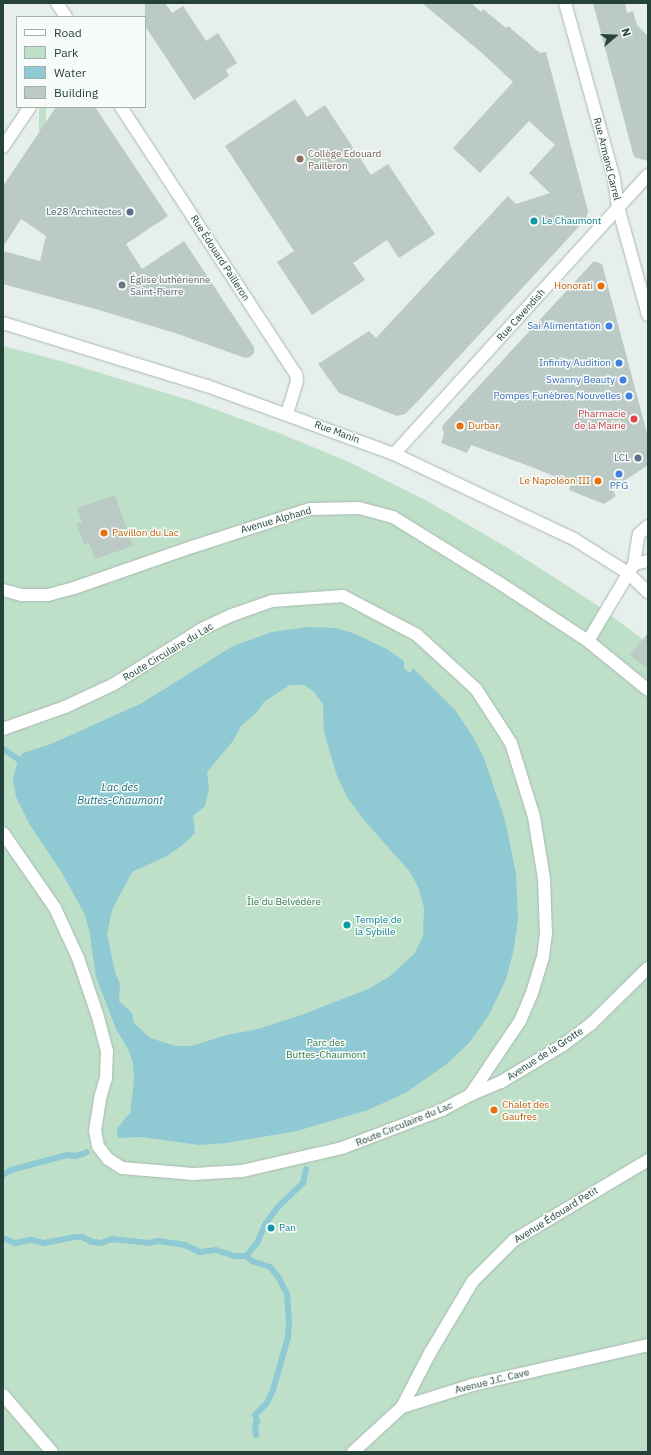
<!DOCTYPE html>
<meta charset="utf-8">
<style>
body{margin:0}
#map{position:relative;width:651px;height:1455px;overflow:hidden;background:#e6efeb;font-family:"IBM Plex Sans",sans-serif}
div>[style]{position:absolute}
.green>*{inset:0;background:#bfe0c8;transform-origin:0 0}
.water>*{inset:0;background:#8ec9d4}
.stream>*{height:6px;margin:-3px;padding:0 3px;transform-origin:3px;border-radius:3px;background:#8ec9d4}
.building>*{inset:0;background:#bbcac4}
.roads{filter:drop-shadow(0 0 1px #a8b8b2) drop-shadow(0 0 1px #a8b8b2)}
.minor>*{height:12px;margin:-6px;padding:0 6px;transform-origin:6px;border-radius:6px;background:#fff}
.dots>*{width:11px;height:11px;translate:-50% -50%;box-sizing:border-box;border:2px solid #f7fbf9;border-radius:50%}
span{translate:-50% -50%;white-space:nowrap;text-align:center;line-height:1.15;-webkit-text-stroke:3px #f7fbf9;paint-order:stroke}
.education-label{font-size:10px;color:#785e54}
.left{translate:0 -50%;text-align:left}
.street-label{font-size:10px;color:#24423a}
.service-label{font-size:10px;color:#4e5e75}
.right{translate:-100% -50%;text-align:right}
.culture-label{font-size:10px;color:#0d838f}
.worship-label{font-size:10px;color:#5b616d}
.food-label{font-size:10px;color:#c56008}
.shop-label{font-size:10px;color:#366cbe}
.health-label{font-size:10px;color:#be3a42}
.park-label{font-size:10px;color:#2d7a4b}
.water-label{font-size:11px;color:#1c6f80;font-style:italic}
.frame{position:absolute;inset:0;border:4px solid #24423a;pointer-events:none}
.legend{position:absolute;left:16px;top:16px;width:130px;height:92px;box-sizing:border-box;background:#f7fbf9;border:1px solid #a3b1ad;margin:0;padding:5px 7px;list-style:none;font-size:12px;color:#24423a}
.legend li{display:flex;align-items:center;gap:8px;height:20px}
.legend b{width:20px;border:1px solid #a3b1ad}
.north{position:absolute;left:595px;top:16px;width:40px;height:40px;-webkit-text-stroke:3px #f7fbf9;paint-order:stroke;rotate:71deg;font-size:11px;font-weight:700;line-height:16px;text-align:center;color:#24423a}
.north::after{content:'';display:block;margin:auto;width:14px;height:18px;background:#24423a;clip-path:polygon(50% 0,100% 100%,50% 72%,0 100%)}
</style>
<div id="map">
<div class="green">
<i style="left:39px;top:107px;width:7px;height:40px"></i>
<i style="clip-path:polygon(3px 346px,61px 361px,192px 401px,279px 433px,349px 462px,429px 502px,508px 548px,591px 601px,648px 643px,648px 1452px,3px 1452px)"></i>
</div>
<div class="water">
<i style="clip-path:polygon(evenodd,308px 627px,336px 628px,353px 633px,387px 649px,404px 661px,404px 668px,410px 673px,413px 668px,456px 711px,473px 737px,484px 758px,505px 820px,516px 874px,518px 920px,513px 953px,506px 979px,489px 1015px,469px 1043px,448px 1063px,407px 1092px,368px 1110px,297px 1131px,226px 1143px,199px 1145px,142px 1137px,118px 1138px,117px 1129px,126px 1117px,130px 1114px,134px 1080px,133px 1063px,128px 1049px,116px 1029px,96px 977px,89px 929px,84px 913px,62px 873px,30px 825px,16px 797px,13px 780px,18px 759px,23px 753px,51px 744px,142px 703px,233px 646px,272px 632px,308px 627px,290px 685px,304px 685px,313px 691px,323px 704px,324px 732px,337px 776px,347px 797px,364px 820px,410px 872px,419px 889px,424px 908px,423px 936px,415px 953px,389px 977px,368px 989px,304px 1014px,258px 1029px,226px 1035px,192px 1046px,176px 1046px,150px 1038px,134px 1023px,132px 1013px,119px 1001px,120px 984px,115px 972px,107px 934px,112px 910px,132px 872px,167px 856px,184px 844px,195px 833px,193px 816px,205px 806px,209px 788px,207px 772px,233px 741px,241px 726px,256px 713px,264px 702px,290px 685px)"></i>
</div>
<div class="stream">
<i style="left:3px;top:749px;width:18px;rotate:34deg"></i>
<i style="left:3px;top:1175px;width:9px;rotate:-32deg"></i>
<i style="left:11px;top:1170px;width:58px;rotate:-15deg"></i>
<i style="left:67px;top:1155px;width:8px;rotate:7deg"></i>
<i style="left:75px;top:1156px;width:8px;rotate:-14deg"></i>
<i style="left:83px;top:1154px;width:4px;rotate:-27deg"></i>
<i style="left:3px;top:1238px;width:13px;rotate:23deg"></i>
<i style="left:15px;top:1243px;width:16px;rotate:-11deg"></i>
<i style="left:31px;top:1240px;width:13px;rotate:13deg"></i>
<i style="left:44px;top:1243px;width:31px;rotate:-11deg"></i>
<i style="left:74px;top:1237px;width:8px"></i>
<i style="left:82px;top:1237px;width:11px;rotate:27deg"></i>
<i style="left:92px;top:1242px;width:9px;rotate:6deg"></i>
<i style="left:101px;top:1243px;width:12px;rotate:-20deg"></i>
<i style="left:112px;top:1239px;width:37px;rotate:6deg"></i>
<i style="left:149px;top:1243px;width:9px;rotate:-13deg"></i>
<i style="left:158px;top:1241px;width:27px;rotate:8deg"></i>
<i style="left:185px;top:1245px;width:17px;rotate:25deg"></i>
<i style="left:200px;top:1252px;width:16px;rotate:-7deg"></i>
<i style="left:216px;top:1250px;width:19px;rotate:18deg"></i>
<i style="left:234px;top:1256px;width:12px"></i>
<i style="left:256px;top:1435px;width:8px;rotate:-97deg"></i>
<i style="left:255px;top:1427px;width:6px;rotate:-72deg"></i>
<i style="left:257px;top:1421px;width:6px;rotate:-108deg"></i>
<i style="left:255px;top:1415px;width:17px;rotate:-45deg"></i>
<i style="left:267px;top:1403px;width:14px;rotate:-65deg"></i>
<i style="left:273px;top:1390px;width:55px;rotate:-74.2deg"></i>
<i style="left:288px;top:1337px;width:15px;rotate:-86deg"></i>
<i style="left:289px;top:1322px;width:28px;rotate:-94deg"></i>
<i style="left:287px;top:1294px;width:18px;rotate:-117deg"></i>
<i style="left:279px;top:1278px;width:14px;rotate:-129deg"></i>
<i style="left:270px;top:1267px;width:19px;rotate:-162deg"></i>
<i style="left:252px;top:1261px;width:8px;rotate:-140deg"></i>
<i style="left:246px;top:1256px;width:17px;rotate:-50deg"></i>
<i style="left:257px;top:1243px;width:22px;rotate:-66deg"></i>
<i style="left:266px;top:1223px;width:20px;rotate:-53deg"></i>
<i style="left:278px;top:1207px;width:35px;rotate:-44deg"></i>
<i style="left:303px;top:1183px;width:14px;rotate:-78deg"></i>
</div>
<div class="building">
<i style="clip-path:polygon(145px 3px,165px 3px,172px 13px,183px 6px,206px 41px,218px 33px,237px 63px,226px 70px,229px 76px,194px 100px,145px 26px)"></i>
<i style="clip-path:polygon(422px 3px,471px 3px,481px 12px,483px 9px,506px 28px,508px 26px,540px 53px,546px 52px,588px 211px,586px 219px,418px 401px,405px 414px,397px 416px,339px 393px,318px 364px,369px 331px,376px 338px,508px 196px,516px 204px,550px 193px,529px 173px,555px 145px,529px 121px,480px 173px,453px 148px,513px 82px,482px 53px)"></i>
<i style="clip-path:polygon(593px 3px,625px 3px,627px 13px,633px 11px,637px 25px,648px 36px,648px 161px,634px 157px)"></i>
<i style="clip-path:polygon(295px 99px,307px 117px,325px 105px,371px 175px,388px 164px,435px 234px,399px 258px,387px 240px,353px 263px,365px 280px,312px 315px,277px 262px,294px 251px,225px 146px)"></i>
<i style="clip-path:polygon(56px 107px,95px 107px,168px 216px,126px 244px,142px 269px,184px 241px,254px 347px,254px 353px,250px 357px,245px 358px,178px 334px,99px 310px,3px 284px,3px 251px,40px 261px,46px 236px,21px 219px,3px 247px,3px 186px)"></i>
<i style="clip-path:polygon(594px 261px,602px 264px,648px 437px,648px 465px,612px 489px,616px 496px,604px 504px,569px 490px,571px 483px,529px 466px,471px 445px,467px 453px,441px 443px,444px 434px,442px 426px)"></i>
<i style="clip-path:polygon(115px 495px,133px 546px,95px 559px,89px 543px,84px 544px,76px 524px,82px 522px,77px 508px)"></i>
<i style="clip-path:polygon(648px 633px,648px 669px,630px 655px)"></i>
</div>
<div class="roads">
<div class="minor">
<i style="left:57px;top:3px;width:17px;rotate:57deg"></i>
<i style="left:565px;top:3px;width:183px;rotate:74.4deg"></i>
<i style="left:614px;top:179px;width:28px;rotate:82deg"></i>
<i style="left:618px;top:207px;width:112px;rotate:74.5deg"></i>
<i style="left:121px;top:107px;width:319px;rotate:56.8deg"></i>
<i style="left:296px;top:374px;width:7px;rotate:82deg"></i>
<i style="left:297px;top:381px;width:34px;rotate:107deg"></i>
<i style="left:3px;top:147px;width:48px;rotate:-56deg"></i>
<i style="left:3px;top:323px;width:214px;rotate:17.2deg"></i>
<i style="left:207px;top:386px;width:199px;rotate:20deg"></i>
<i style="left:394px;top:454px;width:199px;rotate:25.3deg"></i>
<i style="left:574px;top:539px;width:64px;rotate:32.2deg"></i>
<i style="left:628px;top:573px;width:28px;rotate:44deg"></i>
<i style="left:394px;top:454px;width:377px;rotate:-47.7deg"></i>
<i style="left:634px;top:564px;width:14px;rotate:-12deg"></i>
<i style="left:3px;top:590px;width:20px;rotate:15deg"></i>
<i style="left:22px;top:595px;width:26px"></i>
<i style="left:48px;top:595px;width:27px;rotate:-15deg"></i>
<i style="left:74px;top:588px;width:125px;rotate:-19.2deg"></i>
<i style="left:192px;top:547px;width:124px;rotate:-17.9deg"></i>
<i style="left:310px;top:509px;width:49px;rotate:-1.2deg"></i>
<i style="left:359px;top:508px;width:35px;rotate:15deg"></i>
<i style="left:393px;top:517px;width:127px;rotate:31.8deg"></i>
<i style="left:501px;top:584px;width:104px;rotate:33.2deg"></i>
<i style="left:588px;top:641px;width:77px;rotate:39.2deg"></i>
<i style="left:588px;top:641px;width:90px;rotate:-59.1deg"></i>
<i style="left:634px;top:564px;width:30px;rotate:-81deg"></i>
<i style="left:639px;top:534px;width:12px;rotate:-42deg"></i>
<i style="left:3px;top:729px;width:66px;rotate:-19.5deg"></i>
<i style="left:65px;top:707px;width:54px;rotate:-25.1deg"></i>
<i style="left:114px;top:684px;width:104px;rotate:-32deg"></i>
<i style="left:202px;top:629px;width:33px;rotate:-25deg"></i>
<i style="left:232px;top:615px;width:42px;rotate:-19.3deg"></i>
<i style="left:272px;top:601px;width:71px;rotate:-4deg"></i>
<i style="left:343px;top:596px;width:84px;rotate:27.8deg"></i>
<i style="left:417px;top:635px;width:80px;rotate:42.5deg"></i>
<i style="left:476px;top:689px;width:64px;rotate:57.1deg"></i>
<i style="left:511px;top:743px;width:77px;rotate:72.7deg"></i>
<i style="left:534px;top:817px;width:63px;rotate:80.8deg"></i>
<i style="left:544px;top:879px;width:54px;rotate:87.9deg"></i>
<i style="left:546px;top:933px;width:24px;rotate:97deg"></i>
<i style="left:543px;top:957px;width:38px;rotate:107deg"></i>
<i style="left:532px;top:993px;width:30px;rotate:113deg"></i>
<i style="left:520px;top:1021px;width:89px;rotate:124deg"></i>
<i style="left:470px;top:1095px;width:32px;rotate:152deg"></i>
<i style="left:442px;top:1110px;width:107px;rotate:159.2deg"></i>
<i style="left:342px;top:1148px;width:103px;rotate:167deg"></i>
<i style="left:242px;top:1171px;width:49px;rotate:176.5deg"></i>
<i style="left:193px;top:1174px;width:71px;rotate:-175.2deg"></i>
<i style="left:122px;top:1168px;width:17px;rotate:-147deg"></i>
<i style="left:108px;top:1159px;width:16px;rotate:-128deg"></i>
<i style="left:98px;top:1146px;width:15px;rotate:-101deg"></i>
<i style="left:95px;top:1131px;width:36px;rotate:-81deg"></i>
<i style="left:101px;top:1095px;width:18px;rotate:-74deg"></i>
<i style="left:106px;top:1078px;width:27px;rotate:-88deg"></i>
<i style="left:107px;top:1051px;width:38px;rotate:-105deg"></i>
<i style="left:97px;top:1014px;width:59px;rotate:-108.7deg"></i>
<i style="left:78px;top:958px;width:55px;rotate:-114.7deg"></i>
<i style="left:55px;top:908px;width:91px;rotate:-124.7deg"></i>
<i style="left:470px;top:1095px;width:34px;rotate:-23deg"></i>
<i style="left:501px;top:1082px;width:72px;rotate:-30.8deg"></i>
<i style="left:563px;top:1045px;width:36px;rotate:-37deg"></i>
<i style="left:592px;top:1023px;width:78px;rotate:-44.5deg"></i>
<i style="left:3px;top:1395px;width:75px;rotate:49.3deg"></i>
<i style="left:402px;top:1407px;width:61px;rotate:-62.6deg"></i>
<i style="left:430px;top:1353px;width:84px;rotate:-59.2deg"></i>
<i style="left:473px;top:1281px;width:58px;rotate:-45deg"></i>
<i style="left:514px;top:1240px;width:156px;rotate:-30.8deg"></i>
<i style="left:353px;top:1452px;width:67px;rotate:-42.6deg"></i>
<i style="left:402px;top:1407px;width:73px;rotate:-17.4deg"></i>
<i style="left:472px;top:1385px;width:180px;rotate:-12.8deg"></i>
</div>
</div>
<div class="dots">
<i style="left:300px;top:159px;background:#8d6e63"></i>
<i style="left:130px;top:212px;background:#5c6f8a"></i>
<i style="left:534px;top:221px;background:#0f9aa8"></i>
<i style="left:122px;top:285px;background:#6b7280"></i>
<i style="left:601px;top:286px;background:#e8710a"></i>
<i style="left:609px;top:326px;background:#3f7fe0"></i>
<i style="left:619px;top:363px;background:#3f7fe0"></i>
<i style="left:623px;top:380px;background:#3f7fe0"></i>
<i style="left:629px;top:396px;background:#3f7fe0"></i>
<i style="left:634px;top:419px;background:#e0444e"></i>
<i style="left:460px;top:426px;background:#e8710a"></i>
<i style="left:638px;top:458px;background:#5c6f8a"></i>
<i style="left:619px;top:474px;background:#3f7fe0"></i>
<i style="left:598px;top:481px;background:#e8710a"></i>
<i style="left:104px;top:533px;background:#e8710a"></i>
<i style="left:347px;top:925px;background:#0f9aa8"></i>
<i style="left:494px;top:1110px;background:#e8710a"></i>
<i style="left:271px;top:1228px;background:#0f9aa8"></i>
</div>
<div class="education-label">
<span class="left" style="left:308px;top:159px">Collège Edouard<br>Pailleron</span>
</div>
<div class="street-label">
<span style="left:607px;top:159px;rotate:76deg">Rue Armand Carrel</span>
<span style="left:220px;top:258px;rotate:57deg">Rue Édouard Pailleron</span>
<span style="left:521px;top:315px;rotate:-48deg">Rue Cavendish</span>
<span style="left:337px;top:432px;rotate:20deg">Rue Manin</span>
<span style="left:276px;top:520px;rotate:-16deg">Avenue Alphand</span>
<span style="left:168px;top:652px;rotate:-31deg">Route Circulaire du Lac</span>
<span style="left:545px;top:1054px;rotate:-33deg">Avenue de la Grotte</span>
<span style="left:404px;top:1124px;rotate:-22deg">Route Circulaire du Lac</span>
<span style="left:556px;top:1215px;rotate:-32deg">Avenue Édouard Petit</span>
<span style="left:492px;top:1381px;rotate:-14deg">Avenue J.C. Cave</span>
</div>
<div class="service-label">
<span class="right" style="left:122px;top:212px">Le28 Architectes</span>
<span class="right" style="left:630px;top:458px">LCL</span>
</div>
<div class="culture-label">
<span class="left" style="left:542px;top:221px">Le Chaumont</span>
<span class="left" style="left:355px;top:925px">Temple de<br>la Sybille</span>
<span class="left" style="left:279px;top:1228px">Pan</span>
</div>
<div class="worship-label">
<span class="left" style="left:130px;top:285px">Église luthérienne<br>Saint-Pierre</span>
</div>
<div class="food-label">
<span class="right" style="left:593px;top:286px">Honorati</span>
<span class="left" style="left:468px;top:426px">Durbar</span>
<span class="right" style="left:590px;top:481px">Le Napoléon III</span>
<span class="left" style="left:112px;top:533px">Pavillon du Lac</span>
<span class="left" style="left:502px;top:1110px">Chalet des<br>Gaufres</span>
</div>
<div class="shop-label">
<span class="right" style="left:601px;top:326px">Sai Alimentation</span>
<span class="right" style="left:611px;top:363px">Infinity Audition</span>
<span class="right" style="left:615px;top:380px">Swanny Beauty</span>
<span class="right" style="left:621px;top:396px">Pompes Funèbres Nouvelles</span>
<span style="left:619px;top:486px">PFG</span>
</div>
<div class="health-label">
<span class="right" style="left:626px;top:419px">Pharmacie<br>de la Mairie</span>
</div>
<div class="park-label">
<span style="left:284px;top:902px">Île du Belvédère</span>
<span style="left:326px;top:1048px">Parc des<br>Buttes-Chaumont</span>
</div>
<div class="water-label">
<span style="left:120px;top:794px">Lac des<br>Buttes-Chaumont</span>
</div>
<div class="frame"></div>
<ul class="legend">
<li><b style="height:5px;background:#fff"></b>Road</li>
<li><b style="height:11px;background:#bfe0c8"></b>Park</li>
<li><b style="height:11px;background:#8ec9d4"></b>Water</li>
<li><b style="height:11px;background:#bbcac4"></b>Building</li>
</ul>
<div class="north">N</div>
</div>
